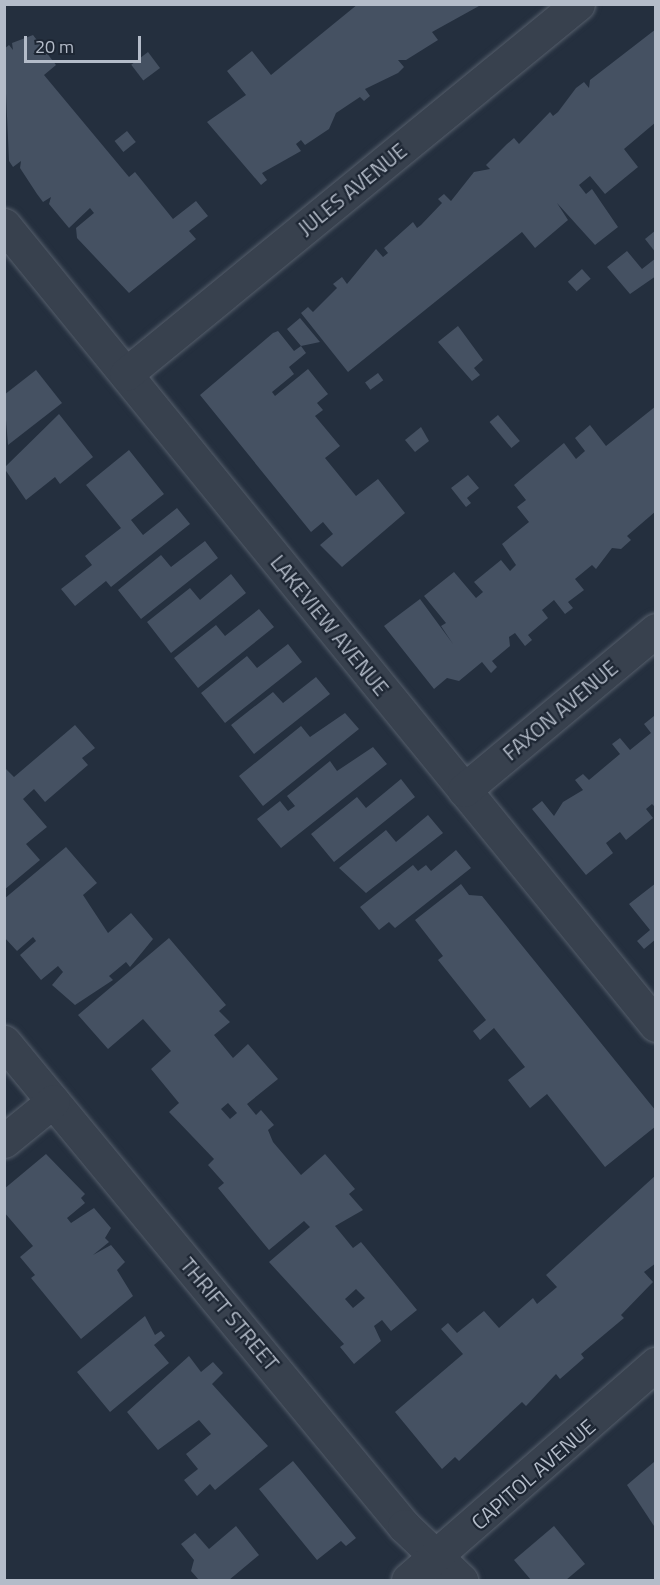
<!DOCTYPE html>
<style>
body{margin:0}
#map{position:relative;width:660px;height:1585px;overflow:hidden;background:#242f3e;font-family:"Titillium Web",sans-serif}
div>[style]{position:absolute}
.building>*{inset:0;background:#455162;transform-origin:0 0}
.roads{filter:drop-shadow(0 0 2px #565f6c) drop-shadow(0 0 2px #565f6c)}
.minor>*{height:33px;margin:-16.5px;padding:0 16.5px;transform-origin:16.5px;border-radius:16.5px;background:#38414e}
span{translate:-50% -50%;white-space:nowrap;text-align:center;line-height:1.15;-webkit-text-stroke:4.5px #1d2633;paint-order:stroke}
.street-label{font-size:21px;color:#b4bcc9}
.frame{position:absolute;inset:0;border:6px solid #b4bcc9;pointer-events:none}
.scale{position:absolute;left:24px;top:36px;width:117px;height:27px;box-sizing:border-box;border:3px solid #b4bcc9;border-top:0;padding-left:8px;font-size:18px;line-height:21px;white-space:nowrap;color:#b4bcc9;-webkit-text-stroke:4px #1d2633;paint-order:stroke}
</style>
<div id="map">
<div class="building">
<i style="clip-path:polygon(358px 4px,479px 6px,432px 32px,438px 40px,406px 60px,398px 60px,404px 67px,398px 73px,365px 89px,370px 96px,364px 101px,360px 97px,336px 113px,329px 129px,305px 145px,301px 140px,296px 144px,301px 151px,262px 173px,267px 180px,261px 185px,207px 122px,246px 95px,227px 71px,252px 51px,271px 75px)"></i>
<i style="clip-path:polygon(656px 29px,656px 122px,624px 149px,638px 167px,605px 194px,590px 176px,579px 185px,586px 194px,592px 189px,618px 227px,595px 245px,557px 203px,568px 220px,535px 248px,522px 232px,348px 372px,301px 313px,308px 307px,313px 312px,337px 288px,333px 284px,342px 277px,347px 284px,376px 249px,383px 257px,388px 253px,384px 248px,413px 222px,417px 228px,421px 225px,442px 203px,438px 199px,444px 194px,451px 201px,474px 172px,490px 169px,486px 165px,507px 144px,514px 138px,519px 144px,550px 112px,553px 116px,558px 112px,576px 88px,584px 82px,589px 88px,590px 80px)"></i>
<i style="clip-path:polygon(33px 35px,56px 65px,44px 75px,129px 177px,135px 172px,173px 219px,196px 201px,208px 216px,189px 231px,196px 239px,129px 293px,77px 238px,76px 228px,94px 213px,90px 208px,69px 228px,49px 204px,51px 197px,43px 202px,37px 194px,20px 168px,21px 161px,13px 167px,9px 161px,4px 49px,9px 45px,13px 50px,12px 43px)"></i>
<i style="left:148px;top:52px;width:20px;height:21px;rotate:53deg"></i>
<i style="left:127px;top:131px;width:14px;height:16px;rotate:51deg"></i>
<i style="clip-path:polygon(656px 230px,656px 253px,645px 239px)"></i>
<i style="clip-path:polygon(627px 251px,642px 269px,656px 258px,656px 276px,630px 294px,607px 267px)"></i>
<i style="left:582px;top:269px;width:13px;height:19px;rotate:48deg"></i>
<i style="clip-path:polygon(300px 318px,320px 342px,301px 346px,306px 353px,289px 367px,294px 374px,272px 392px,275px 396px,308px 369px,328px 394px,317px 403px,323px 410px,315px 416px,340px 446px,325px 458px,356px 496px,378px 479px,405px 513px,342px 567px,320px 545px,333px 534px,323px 522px,311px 532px,200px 395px,273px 333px,278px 331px,294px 351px,301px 346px,287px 329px)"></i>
<i style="clip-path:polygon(458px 326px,483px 360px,474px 368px,480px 375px,472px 381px,438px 342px)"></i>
<i style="clip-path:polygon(36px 370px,62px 403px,8px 445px,4px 395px)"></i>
<i style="left:378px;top:373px;width:9px;height:16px;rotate:54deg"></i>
<i style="clip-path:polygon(656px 406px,656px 511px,627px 536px,631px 540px,621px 549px,612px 548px,596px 569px,592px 565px,575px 579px,584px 590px,568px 602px,573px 608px,565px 614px,554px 600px,542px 610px,548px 618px,528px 635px,532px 640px,525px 646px,515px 633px,509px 637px,510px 646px,492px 661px,497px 667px,491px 673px,482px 662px,459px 681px,447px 678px,434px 689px,384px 626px,420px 599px,453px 644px,441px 626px,446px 623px,424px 596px,454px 572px,476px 598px,483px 592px,474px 582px,501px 560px,510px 571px,516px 565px,502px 544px,529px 522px,517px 507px,526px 500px,514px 485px,564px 443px,576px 459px,585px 451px,575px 438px,590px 425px,606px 446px)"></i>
<i style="clip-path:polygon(59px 414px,93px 457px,60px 484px,55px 477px,26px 500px,4px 468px)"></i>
<i style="left:498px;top:415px;width:34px;height:11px;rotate:50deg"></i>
<i style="clip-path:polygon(421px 427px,429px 441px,415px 452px,405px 440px)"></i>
<i style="clip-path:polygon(129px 450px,164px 494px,131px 520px,143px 535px,177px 508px,190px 524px,111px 587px,106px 581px,75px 606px,61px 589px,92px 565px,85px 556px,121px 528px,86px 485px)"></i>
<i style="clip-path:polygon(468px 475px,479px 488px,467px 498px,471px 503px,466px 507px,451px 488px)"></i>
<i style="clip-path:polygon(205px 541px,218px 558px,141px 619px,118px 590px,161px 555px,171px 567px)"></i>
<i style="clip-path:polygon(231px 574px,246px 593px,171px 653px,147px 622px,190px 588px,200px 600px)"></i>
<i style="clip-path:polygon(259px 609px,274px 627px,198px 688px,174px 658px,216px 625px,225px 636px)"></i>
<i style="clip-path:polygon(288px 644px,302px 662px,225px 723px,201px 693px,247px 656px,257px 668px)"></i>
<i style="clip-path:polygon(316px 677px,330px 694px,254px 754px,231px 725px,273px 692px,283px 703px)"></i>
<i style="clip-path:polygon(345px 713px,359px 729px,263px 806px,239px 776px,301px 726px,310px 737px)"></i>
<i style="clip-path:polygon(654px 716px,656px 808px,652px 804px,646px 809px,653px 818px,626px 840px,620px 832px,606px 843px,613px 853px,586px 875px,532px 809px,542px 801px,554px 816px,563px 802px,583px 790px,575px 780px,583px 774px,589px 780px,620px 754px,612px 744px,620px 738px,630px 750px,651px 733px,644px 724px)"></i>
<i style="clip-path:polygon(75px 725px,95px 748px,82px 758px,88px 765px,45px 802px,34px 789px,23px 799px,47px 827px,26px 844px,40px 860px,4px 890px,4px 767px,14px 777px)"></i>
<i style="clip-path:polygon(373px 747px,387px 764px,281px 848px,257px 819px,280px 801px,288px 811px,295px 806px,287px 796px,330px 761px,337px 771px)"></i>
<i style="clip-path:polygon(401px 779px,415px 797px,334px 862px,311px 834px,357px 797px,366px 808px)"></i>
<i style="clip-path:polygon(428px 815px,443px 833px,366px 893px,339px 868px,386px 830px,396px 842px)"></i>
<i style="clip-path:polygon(66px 847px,97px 883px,83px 895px,108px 933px,131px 913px,153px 939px,130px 967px,126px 962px,109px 976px,113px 980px,75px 1005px,52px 985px,63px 972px,58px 966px,41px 980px,20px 955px,36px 941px,33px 937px,17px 951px,4px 937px,4px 899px)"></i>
<i style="clip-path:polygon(456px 850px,471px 868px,395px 928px,389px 922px,379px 930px,360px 907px,413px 865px,418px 871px,426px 865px,431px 871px)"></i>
<i style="clip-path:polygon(656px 883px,656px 939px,644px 949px,637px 941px,650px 930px,629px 904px)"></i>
<i style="clip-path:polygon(461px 884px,469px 895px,482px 896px,656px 1111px,656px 1126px,605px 1167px,547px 1094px,530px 1108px,508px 1080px,525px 1067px,494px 1028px,480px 1040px,473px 1031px,486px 1020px,438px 960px,443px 956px,415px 920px)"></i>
<i style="clip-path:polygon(evenodd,169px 938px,226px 1005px,219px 1011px,230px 1022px,214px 1035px,233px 1058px,248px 1044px,278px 1079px,247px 1104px,256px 1115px,261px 1110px,274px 1125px,268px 1130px,273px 1142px,301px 1175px,325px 1154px,355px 1189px,349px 1194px,363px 1210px,335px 1226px,353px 1248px,361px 1242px,417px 1310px,391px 1331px,382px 1320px,374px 1326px,381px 1341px,354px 1364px,340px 1347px,344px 1344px,269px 1262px,310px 1227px,304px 1221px,269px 1250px,218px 1188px,224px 1183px,208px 1165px,214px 1159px,169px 1112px,179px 1103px,151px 1069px,171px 1051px,143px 1019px,108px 1049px,78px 1015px,169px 938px,228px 1103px,237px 1113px,230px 1119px,221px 1109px,228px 1103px,169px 938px,356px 1289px,365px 1298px,353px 1308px,345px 1299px,356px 1289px)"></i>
<i style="clip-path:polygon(46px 1154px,85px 1194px,81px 1198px,85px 1203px,67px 1218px,71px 1223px,94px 1208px,111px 1228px,105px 1238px,109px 1242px,93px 1255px,111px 1245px,125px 1262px,117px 1270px,133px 1296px,81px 1339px,31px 1278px,35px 1275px,20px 1257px,33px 1246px,4px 1212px,4px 1189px)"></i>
<i style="clip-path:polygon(656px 1175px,656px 1263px,644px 1272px,653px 1282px,621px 1315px,624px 1318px,581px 1354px,584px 1358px,560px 1379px,556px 1374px,526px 1406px,522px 1402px,459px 1461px,455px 1457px,442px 1469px,395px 1412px,463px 1354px,441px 1329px,448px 1323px,457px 1333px,484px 1311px,499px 1328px,533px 1298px,537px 1304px,557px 1287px,546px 1275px)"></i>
<i style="clip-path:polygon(145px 1316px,155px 1335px,161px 1331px,165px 1336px,154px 1345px,169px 1363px,110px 1412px,77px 1372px)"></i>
<i style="clip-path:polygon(189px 1356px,201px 1372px,213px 1362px,223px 1373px,212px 1384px,268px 1446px,215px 1490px,210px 1484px,197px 1496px,184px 1480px,198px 1469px,186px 1454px,211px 1434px,199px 1420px,158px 1450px,127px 1412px)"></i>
<i style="clip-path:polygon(293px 1461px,356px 1538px,346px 1546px,341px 1541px,317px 1560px,259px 1489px)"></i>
<i style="clip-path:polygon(654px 1462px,656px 1464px,656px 1529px,627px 1485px)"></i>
<i style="clip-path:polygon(236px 1526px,259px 1555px,229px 1580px,199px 1580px,191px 1571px,194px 1560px,181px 1544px,195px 1533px,209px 1549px)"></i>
<i style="clip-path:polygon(554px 1526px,585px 1564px,566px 1580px,531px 1580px,514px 1560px)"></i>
</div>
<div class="roads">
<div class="minor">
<i style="left:4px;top:225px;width:1032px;rotate:50.82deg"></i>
<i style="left:126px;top:374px;width:584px;rotate:-39.3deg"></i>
<i style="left:464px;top:790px;width:250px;rotate:-39.8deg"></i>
<i style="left:4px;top:1042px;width:628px;rotate:50.43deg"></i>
<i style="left:404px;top:1526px;width:79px;rotate:43.5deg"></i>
<i style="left:4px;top:1141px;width:63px;rotate:-39.2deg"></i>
<i style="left:408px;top:1580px;width:329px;rotate:-41.1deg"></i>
</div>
</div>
<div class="street-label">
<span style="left:352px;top:189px;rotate:-39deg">JULES AVENUE</span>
<span style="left:330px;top:625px;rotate:51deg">LAKEVIEW AVENUE</span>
<span style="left:560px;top:710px;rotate:-40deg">FAXON AVENUE</span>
<span style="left:230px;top:1314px;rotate:50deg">THRIFT STREET</span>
<span style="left:533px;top:1474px;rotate:-41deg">CAPITOL AVENUE</span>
</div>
<div class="frame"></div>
<div class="scale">20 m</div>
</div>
